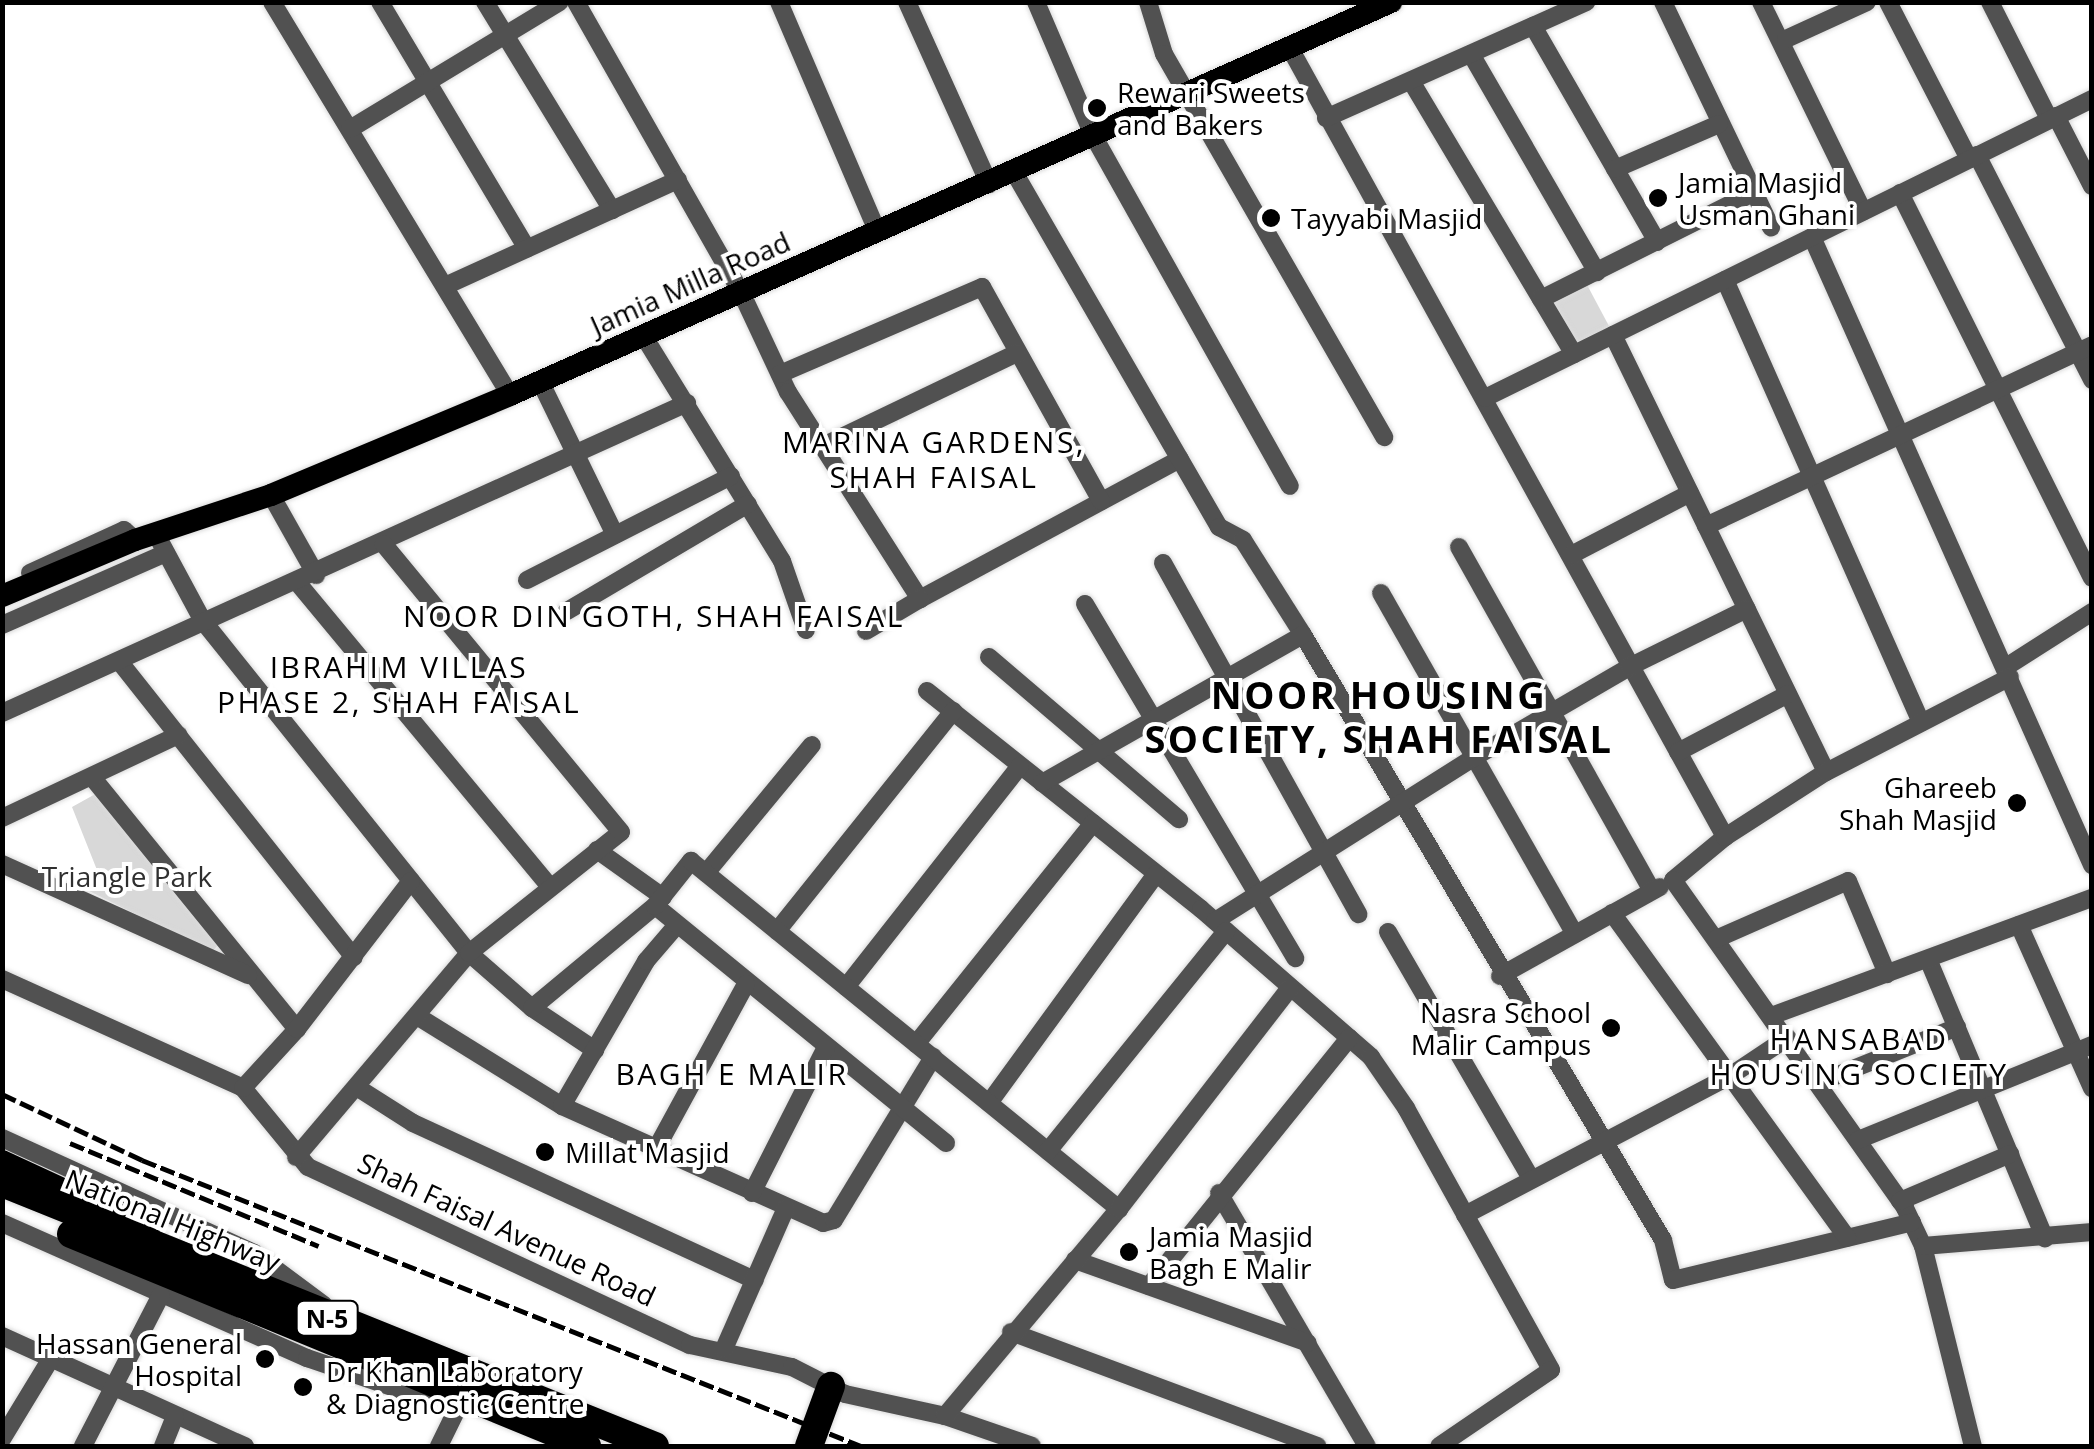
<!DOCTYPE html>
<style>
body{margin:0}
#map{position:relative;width:2094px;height:1449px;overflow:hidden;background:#fff;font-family:"Open Sans",sans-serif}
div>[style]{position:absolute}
.green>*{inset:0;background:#d8d8d8;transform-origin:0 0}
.roads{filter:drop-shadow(0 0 2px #dbdbdb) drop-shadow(0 0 2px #dbdbdb)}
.minor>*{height:18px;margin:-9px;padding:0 9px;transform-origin:9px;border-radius:9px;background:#515151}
.major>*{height:22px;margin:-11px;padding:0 11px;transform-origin:11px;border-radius:11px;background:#000}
.highway>*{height:28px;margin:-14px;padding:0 14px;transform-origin:14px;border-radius:14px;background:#000}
.rail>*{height:5px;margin-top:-2.5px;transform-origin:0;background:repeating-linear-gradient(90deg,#000 0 15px,transparent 0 20px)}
.dots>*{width:28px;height:28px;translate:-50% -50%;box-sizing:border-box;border:5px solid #fff;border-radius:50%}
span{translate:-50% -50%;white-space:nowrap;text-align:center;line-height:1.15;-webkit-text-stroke:8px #fff;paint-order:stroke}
.shield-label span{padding:2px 8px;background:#fff;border:2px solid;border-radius:8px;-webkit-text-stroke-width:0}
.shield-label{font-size:25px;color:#000;font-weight:700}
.poi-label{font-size:28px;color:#000}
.left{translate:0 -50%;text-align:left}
.right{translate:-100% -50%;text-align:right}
.street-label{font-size:28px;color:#000}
.park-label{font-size:28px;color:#2f2f2f}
.neighbourhood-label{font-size:30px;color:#000;letter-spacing:2.5px}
.district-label{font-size:38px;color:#000;font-weight:700;letter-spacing:2.5px}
.frame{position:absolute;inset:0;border:5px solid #000;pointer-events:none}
</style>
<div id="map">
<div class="green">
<i style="left:1585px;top:281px;width:55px;height:42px;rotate:62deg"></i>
<i style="clip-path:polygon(99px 792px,218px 945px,212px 952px,87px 890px,97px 870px,72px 807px)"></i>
</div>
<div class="roads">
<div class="minor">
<i style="left:272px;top:2px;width:459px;rotate:58.8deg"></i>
<i style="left:380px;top:2px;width:287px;rotate:59.2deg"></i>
<i style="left:485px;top:2px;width:244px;rotate:58.6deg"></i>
<i style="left:576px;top:2px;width:336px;rotate:60.4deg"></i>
<i style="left:742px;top:294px;width:108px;rotate:64.9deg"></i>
<i style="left:788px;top:392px;width:246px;rotate:57.5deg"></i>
<i style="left:920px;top:599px;width:295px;rotate:-28.3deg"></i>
<i style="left:779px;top:2px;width:251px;rotate:66.8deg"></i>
<i style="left:907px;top:2px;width:200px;rotate:65.7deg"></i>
<i style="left:1036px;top:2px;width:147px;rotate:66.8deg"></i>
<i style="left:1094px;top:137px;width:400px;rotate:60.7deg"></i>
<i style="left:1148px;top:2px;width:54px;rotate:72.9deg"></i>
<i style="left:1164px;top:54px;width:442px;rotate:60.1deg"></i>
<i style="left:1663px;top:2px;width:250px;rotate:64.4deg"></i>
<i style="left:1761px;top:2px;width:233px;rotate:64deg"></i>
<i style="left:1888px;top:2px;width:177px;rotate:62.7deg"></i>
<i style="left:1990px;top:2px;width:131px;rotate:63.2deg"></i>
<i style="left:1533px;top:26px;width:249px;rotate:60.1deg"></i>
<i style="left:1786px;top:39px;width:89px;rotate:-24.6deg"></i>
<i style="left:1291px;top:50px;width:899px;rotate:61.12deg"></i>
<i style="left:1725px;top:837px;width:67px;rotate:140.4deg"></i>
<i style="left:1673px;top:880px;width:402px;rotate:54.7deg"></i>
<i style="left:1905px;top:1208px;width:42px;rotate:64.7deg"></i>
<i style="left:1923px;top:1246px;width:206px;rotate:76deg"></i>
<i style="left:1471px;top:54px;width:252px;rotate:60deg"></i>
<i style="left:1411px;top:81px;width:318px;rotate:59.2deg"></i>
<i style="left:2056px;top:116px;width:79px;rotate:62.8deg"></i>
<i style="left:1326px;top:118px;width:285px;rotate:-24deg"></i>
<i style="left:350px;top:129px;width:245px;rotate:-31.2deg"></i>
<i style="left:1977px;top:155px;width:253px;rotate:62.9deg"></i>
<i style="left:1615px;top:169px;width:113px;rotate:-23.4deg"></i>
<i style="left:1014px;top:172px;width:410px;rotate:60deg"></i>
<i style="left:1219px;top:527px;width:27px;rotate:28deg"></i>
<i style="left:1243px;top:540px;width:112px;rotate:57.7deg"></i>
<i style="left:1303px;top:635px;width:704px;rotate:59.25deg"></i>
<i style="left:1663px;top:1240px;width:41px;rotate:76deg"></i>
<i style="left:1673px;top:1280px;width:246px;rotate:-13.6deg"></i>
<i style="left:1900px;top:193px;width:430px;rotate:63.5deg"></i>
<i style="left:1812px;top:237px;width:688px;rotate:65.97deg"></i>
<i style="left:1725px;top:280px;width:484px;rotate:66.1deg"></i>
<i style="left:445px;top:286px;width:256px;rotate:-24.5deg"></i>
<i style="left:1541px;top:299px;width:237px;rotate:-26.6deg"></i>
<i style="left:643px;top:335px;width:265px;rotate:58.4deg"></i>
<i style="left:782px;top:561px;width:73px;rotate:70.8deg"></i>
<i style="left:1613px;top:335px;width:486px;rotate:64deg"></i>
<i style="left:780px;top:374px;width:220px;rotate:-23.3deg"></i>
<i style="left:982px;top:287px;width:245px;rotate:60.9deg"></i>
<i style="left:540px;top:381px;width:171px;rotate:64deg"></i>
<i style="left:1485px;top:398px;width:677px;rotate:-26.22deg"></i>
<i style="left:823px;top:446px;width:215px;rotate:-25.6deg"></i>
<i style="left:271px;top:495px;width:92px;rotate:60.6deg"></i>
<i style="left:1706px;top:526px;width:426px;rotate:-25.1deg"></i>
<i style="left:155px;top:532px;width:101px;rotate:61.7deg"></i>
<i style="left:203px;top:621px;width:425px;rotate:51.3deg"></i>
<i style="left:469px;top:953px;width:84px;rotate:41.1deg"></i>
<i style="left:532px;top:1008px;width:76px;rotate:33.7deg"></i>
<i style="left:1459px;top:547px;width:394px;rotate:60.7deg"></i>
<i style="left:1571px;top:555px;width:134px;rotate:-27.5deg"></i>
<i style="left:1163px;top:563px;width:402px;rotate:60.9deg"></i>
<i style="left:30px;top:573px;width:103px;rotate:-24.6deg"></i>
<i style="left:124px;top:530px;width:15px;rotate:42deg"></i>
<i style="left:527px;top:580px;width:229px;rotate:-27deg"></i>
<i style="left:297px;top:582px;width:394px;rotate:50.3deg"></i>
<i style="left:1381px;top:593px;width:392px;rotate:60.4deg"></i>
<i style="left:1085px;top:604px;width:412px;rotate:59.3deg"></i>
<i style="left:567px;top:611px;width:210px;rotate:-30.6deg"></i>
<i style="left:2px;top:625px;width:179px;rotate:-23.7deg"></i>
<i style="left:866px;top:631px;width:63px;rotate:-30.7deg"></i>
<i style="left:989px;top:657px;width:250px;rotate:40.5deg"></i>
<i style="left:119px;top:661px;width:378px;rotate:51.6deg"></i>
<i style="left:2006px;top:667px;width:102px;rotate:-32.6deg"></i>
<i style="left:927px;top:691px;width:350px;rotate:38.5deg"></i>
<i style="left:1201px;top:909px;width:225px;rotate:41deg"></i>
<i style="left:1371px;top:1057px;width:62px;rotate:55.5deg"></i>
<i style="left:1406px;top:1108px;width:299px;rotate:61deg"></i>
<i style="left:1551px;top:1370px;width:135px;rotate:145.8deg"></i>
<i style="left:2px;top:713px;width:752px;rotate:-24.35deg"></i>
<i style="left:1678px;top:752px;width:124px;rotate:-27.8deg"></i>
<i style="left:92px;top:777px;width:325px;rotate:50.9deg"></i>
<i style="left:1042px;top:783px;width:300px;rotate:-29.6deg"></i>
<i style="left:2px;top:818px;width:195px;rotate:-25.2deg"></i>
<i style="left:1725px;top:837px;width:120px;rotate:-32.8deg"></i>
<i style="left:1826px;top:772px;width:207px;rotate:-27.3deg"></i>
<i style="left:597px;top:850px;width:81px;rotate:35.5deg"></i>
<i style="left:2px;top:864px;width:270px;rotate:24.3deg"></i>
<i style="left:706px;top:873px;width:166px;rotate:-50.4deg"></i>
<i style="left:1612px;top:913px;width:401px;rotate:54.1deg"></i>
<i style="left:1215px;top:921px;width:305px;rotate:-32.3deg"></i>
<i style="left:1473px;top:758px;width:183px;rotate:-30.2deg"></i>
<i style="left:1631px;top:666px;width:129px;rotate:-26.2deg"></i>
<i style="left:2019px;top:925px;width:179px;rotate:65.9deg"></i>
<i style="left:777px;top:931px;width:282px;rotate:-51.3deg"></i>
<i style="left:1388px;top:932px;width:285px;rotate:59.9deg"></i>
<i style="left:1716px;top:939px;width:144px;rotate:-23.7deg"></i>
<i style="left:1848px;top:881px;width:101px;rotate:67.2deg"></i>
<i style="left:1928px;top:959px;width:303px;rotate:67.3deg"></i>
<i style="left:1500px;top:976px;width:183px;rotate:-29.1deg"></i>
<i style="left:2px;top:979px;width:265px;rotate:24.3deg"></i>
<i style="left:243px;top:1088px;width:102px;rotate:50.6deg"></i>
<i style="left:308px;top:1167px;width:421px;rotate:25deg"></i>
<i style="left:690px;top:1345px;width:104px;rotate:12.2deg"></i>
<i style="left:792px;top:1367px;width:59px;rotate:27deg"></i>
<i style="left:845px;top:1394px;width:102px;rotate:12.4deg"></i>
<i style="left:945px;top:1416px;width:92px;rotate:19deg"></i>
<i style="left:846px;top:987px;width:281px;rotate:-51.8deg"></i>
<i style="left:532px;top:1008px;width:160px;rotate:-39.7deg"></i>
<i style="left:417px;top:1016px;width:171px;rotate:31.8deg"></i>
<i style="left:562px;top:1106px;width:286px;rotate:24.1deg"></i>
<i style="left:823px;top:1223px;width:11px;rotate:-15deg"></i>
<i style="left:834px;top:1220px;width:191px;rotate:-58.7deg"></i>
<i style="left:1771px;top:1016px;width:342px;rotate:-20.2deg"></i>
<i style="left:916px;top:1044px;width:283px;rotate:-51.3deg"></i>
<i style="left:1818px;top:1083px;width:150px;rotate:-21.9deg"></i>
<i style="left:243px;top:1088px;width:80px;rotate:-47.5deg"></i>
<i style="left:297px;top:1029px;width:187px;rotate:-52.4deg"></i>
<i style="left:358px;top:1088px;width:65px;rotate:32.5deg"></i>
<i style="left:413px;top:1123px;width:376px;rotate:24.7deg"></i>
<i style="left:989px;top:1103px;width:283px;rotate:-53.9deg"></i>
<i style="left:562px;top:1106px;width:168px;rotate:-59.9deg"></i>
<i style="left:646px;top:961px;width:46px;rotate:-49.4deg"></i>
<i style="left:2px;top:1138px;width:277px;rotate:24.5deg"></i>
<i style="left:254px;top:1253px;width:87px;rotate:36.6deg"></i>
<i style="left:1858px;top:1140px;width:253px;rotate:-22.1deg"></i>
<i style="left:946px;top:1143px;width:375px;rotate:-140.8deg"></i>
<i style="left:655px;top:906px;width:58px;rotate:-51.3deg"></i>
<i style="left:691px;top:861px;width:552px;rotate:39.11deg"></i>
<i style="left:656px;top:1149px;width:188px;rotate:-61.4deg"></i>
<i style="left:1048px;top:1151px;width:283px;rotate:-51deg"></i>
<i style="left:296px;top:1157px;width:267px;rotate:-49.7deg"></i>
<i style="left:469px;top:953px;width:194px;rotate:-38.5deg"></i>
<i style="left:621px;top:832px;width:373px;rotate:-129.5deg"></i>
<i style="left:752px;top:1193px;width:164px;rotate:-63.1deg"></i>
<i style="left:1219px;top:1193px;width:293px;rotate:59.7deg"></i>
<i style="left:1900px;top:1201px;width:120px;rotate:-23.1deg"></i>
<i style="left:1465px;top:1215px;width:299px;rotate:-27.7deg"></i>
<i style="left:1730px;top:1076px;width:69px;rotate:-33.7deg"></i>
<i style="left:2px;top:1223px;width:334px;rotate:23.9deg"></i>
<i style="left:307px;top:1358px;width:96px;rotate:18.8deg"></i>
<i style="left:398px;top:1389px;width:65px;rotate:7deg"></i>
<i style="left:463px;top:1397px;width:55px;rotate:116.1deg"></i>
<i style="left:1923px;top:1246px;width:170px;rotate:-4.7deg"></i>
<i style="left:1075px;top:1260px;width:247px;rotate:19.6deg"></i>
<i style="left:1149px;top:1286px;width:319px;rotate:-51.1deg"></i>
<i style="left:1011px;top:1332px;width:327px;rotate:20.4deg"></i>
<i style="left:2px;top:1336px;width:267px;rotate:24.4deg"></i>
<i style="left:724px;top:1349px;width:154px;rotate:-66.3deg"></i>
<i style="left:945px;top:1416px;width:270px;rotate:-50deg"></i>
<i style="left:1119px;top:1209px;width:279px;rotate:-52.3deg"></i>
<i style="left:2px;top:1439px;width:92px;rotate:-58.7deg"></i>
<i style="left:83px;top:1446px;width:170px;rotate:-62.7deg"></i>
<i style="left:163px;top:1446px;width:32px;rotate:-68deg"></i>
</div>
<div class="major">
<i style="left:2px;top:596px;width:144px;rotate:-22.8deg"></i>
<i style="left:135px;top:540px;width:143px;rotate:-18.3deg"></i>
<i style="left:271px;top:495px;width:259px;rotate:-22.7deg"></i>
<i style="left:510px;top:395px;width:965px;rotate:-24.04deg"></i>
<i style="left:2px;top:1161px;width:162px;rotate:24.8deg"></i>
</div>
<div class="highway">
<i style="left:2px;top:1183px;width:704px;rotate:21.94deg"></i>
<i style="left:71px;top:1234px;width:558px;rotate:22.34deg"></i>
<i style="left:809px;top:1446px;width:64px;rotate:-69.9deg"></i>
</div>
</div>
<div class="rail">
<i style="left:2px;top:1094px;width:155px;rotate:25.2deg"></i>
<i style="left:142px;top:1160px;width:774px;rotate:21.69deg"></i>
<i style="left:70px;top:1143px;width:269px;rotate:22.5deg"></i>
</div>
<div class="dots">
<i style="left:1097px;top:108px;background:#000"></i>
<i style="left:1658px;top:198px;background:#000"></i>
<i style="left:1271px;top:218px;background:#000"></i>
<i style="left:2017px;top:803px;background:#000"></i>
<i style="left:1611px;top:1028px;background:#000"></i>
<i style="left:545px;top:1152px;background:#000"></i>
<i style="left:1129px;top:1252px;background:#000"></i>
<i style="left:265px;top:1359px;background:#000"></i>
<i style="left:303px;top:1387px;background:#000"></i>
</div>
<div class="shield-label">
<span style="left:327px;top:1318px">N-5</span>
</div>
<div class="poi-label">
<span class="left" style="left:1117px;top:108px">Rewari Sweets<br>and Bakers</span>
<span class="left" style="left:1678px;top:198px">Jamia Masjid<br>Usman Ghani</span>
<span class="left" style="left:1291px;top:218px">Tayyabi Masjid</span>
<span class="right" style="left:1997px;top:803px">Ghareeb<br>Shah Masjid</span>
<span class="right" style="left:1591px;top:1028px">Nasra School<br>Malir Campus</span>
<span class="left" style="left:565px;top:1152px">Millat Masjid</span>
<span class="left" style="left:1149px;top:1252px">Jamia Masjid<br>Bagh E Malir</span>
<span class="right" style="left:242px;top:1359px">Hassan General<br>Hospital</span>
<span class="left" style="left:326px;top:1387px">Dr Khan Laboratory<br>&amp; Diagnostic Centre</span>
</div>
<div class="street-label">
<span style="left:690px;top:283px;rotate:-24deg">Jamia Milla Road</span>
<span style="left:173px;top:1220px;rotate:22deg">National Highway</span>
<span style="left:507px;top:1229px;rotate:25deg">Shah Faisal Avenue Road</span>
</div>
<div class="park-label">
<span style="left:127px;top:876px">Triangle Park</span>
</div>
<div class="neighbourhood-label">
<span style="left:934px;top:459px">MARINA GARDENS,<br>SHAH FAISAL</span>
<span style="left:654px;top:616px">NOOR DIN GOTH, SHAH FAISAL</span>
<span style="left:399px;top:684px">IBRAHIM VILLAS<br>PHASE 2, SHAH FAISAL</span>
<span style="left:1859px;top:1056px">HANSABAD<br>HOUSING SOCIETY</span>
<span style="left:732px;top:1074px">BAGH E MALIR</span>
</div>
<div class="district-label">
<span style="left:1379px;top:717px">NOOR HOUSING<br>SOCIETY, SHAH FAISAL</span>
</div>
<div class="frame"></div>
</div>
